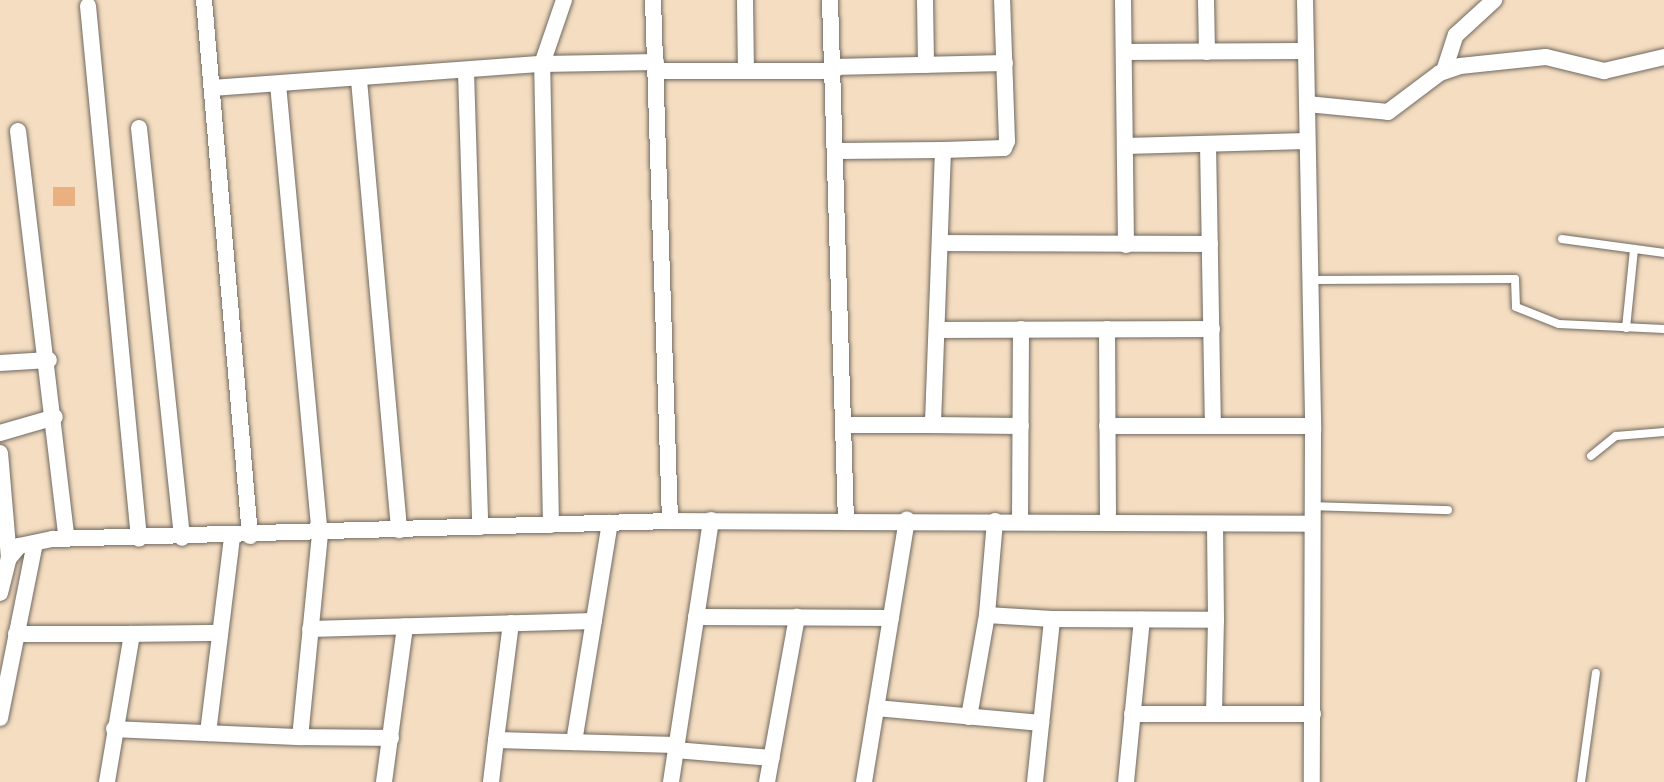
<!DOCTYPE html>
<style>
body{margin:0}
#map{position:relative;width:1664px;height:782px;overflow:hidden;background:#f4ddc1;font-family:"Libre Bodoni",serif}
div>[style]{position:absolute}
.building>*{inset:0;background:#ebb07f;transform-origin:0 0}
.roads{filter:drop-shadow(0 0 2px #716960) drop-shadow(0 0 2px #716960)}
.lane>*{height:8px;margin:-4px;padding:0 4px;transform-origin:4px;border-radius:4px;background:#fff}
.street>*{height:16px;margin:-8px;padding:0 8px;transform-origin:8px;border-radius:8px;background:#fff}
span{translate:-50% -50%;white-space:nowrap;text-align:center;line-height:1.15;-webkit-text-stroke:6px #fbf7ec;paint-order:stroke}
</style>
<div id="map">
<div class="building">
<i style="left:53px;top:187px;width:22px;height:19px"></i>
</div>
<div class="roads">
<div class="lane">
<i style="left:1562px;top:239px;width:103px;rotate:7.8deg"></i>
<i style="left:1311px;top:280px;width:204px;rotate:-0.3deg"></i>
<i style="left:1515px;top:279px;width:28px;rotate:88deg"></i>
<i style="left:1516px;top:307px;width:46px;rotate:21.6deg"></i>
<i style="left:1559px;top:324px;width:105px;rotate:2.7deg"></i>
<i style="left:1626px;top:328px;width:79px;rotate:-84.2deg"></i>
<i style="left:1591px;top:456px;width:32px;rotate:-39deg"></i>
<i style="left:1616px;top:436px;width:48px;rotate:-4.8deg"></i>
<i style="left:1312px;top:506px;width:136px;rotate:1.7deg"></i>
<i style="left:1581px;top:782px;width:110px;rotate:-82.2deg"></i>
</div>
<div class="street">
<i style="left:204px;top:0;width:538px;rotate:85.09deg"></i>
<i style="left:653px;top:0;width:521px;rotate:88.13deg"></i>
<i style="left:670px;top:521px;width:176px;rotate:0.3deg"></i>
<i style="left:846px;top:522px;width:522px;rotate:-91.76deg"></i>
<i style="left:745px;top:0;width:71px;rotate:89.2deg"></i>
<i style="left:925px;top:0;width:65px;rotate:89.1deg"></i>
<i style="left:1123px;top:0;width:245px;rotate:89.3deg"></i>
<i style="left:1206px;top:0;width:52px;rotate:88.9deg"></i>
<i style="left:1305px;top:0;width:431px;rotate:88.9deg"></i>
<i style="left:1313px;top:431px;width:351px;rotate:90.2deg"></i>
<i style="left:88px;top:6px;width:535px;rotate:84.53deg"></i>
<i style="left:1124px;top:52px;width:182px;rotate:-0.3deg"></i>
<i style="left:833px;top:67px;width:172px;rotate:-1.3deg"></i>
<i style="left:656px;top:71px;width:178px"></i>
<i style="left:1444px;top:71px;width:38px;rotate:-72deg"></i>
<i style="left:1456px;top:35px;width:52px;rotate:-42.6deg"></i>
<i style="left:466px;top:72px;width:455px;rotate:88.2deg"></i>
<i style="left:359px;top:80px;width:452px;rotate:84.9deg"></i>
<i style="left:278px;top:84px;width:452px;rotate:84.7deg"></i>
<i style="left:320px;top:534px;width:204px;rotate:95.6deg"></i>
<i style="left:300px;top:737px;width:91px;rotate:0.6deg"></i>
<i style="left:212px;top:88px;width:331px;rotate:-4.2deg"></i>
<i style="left:542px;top:64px;width:114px;rotate:-1deg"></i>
<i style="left:1307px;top:104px;width:81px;rotate:5.6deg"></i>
<i style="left:1388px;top:112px;width:65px;rotate:-36.9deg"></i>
<i style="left:1440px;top:73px;width:21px;rotate:-19deg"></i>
<i style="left:1460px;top:66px;width:86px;rotate:-6deg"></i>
<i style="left:1546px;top:57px;width:60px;rotate:13.6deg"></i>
<i style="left:1604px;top:71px;width:62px;rotate:-13.1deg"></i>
<i style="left:139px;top:128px;width:412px;rotate:84deg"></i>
<i style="left:18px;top:131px;width:411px;rotate:83.2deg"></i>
<i style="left:1208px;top:144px;width:282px;rotate:89deg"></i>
<i style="left:1125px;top:146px;width:182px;rotate:-1.6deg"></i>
<i style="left:943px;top:150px;width:61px;rotate:-1.9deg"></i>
<i style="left:1004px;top:148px;width:8px;rotate:-67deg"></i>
<i style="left:1007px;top:141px;width:141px;rotate:-92deg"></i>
<i style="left:838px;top:151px;width:105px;rotate:-0.5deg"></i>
<i style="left:943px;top:150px;width:270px;rotate:92.1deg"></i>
<i style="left:933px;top:420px;width:6px;rotate:129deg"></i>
<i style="left:929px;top:425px;width:85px;rotate:180deg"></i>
<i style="left:940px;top:243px;width:270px;rotate:0.2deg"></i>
<i style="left:1107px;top:329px;width:194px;rotate:89.7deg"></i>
<i style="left:938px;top:330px;width:274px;rotate:-0.2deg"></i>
<i style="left:0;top:363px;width:49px;rotate:-3.5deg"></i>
<i style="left:929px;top:425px;width:92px;rotate:0.6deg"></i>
<i style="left:1107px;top:426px;width:206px"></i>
<i style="left:0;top:433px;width:57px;rotate:-16.2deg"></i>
<i style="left:0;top:453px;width:105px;rotate:85.1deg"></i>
<i style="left:995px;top:521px;width:94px;rotate:94.9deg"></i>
<i style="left:987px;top:615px;width:65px;rotate:3.5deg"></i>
<i style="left:1052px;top:619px;width:164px;rotate:0.3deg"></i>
<i style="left:1216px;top:620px;width:95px;rotate:-90.6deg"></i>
<i style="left:846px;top:522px;width:466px;rotate:0.2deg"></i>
<i style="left:1020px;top:522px;width:193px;rotate:-89.7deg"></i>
<i style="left:551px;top:525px;width:461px;rotate:-91.1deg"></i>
<i style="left:542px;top:64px;width:68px;rotate:-71deg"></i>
<i style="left:0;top:593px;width:36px;rotate:-76deg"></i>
<i style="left:9px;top:558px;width:16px;rotate:-50deg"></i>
<i style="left:19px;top:546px;width:35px;rotate:-12deg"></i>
<i style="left:53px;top:539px;width:617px;rotate:-1.67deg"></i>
<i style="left:696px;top:617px;width:195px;rotate:0.3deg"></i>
<i style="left:310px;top:629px;width:284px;rotate:-1.6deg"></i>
<i style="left:16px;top:634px;width:116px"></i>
<i style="left:132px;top:634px;width:150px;rotate:99.6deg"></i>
<i style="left:132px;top:634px;width:88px;rotate:-0.7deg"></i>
<i style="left:876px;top:708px;width:166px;rotate:5.2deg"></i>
<i style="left:1132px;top:714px;width:181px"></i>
<i style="left:1214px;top:714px;width:94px;rotate:-88.8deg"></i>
<i style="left:969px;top:717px;width:104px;rotate:-80deg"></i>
<i style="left:0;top:718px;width:178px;rotate:-78.7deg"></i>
<i style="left:114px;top:729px;width:186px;rotate:2.5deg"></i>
<i style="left:208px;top:733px;width:197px;rotate:-83deg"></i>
<i style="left:496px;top:740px;width:118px;rotate:-82.7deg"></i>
<i style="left:574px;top:742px;width:222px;rotate:-80.7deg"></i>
<i style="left:675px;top:750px;width:97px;rotate:4.7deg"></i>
<i style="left:384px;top:782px;width:157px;rotate:-82.3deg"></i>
<i style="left:491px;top:782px;width:42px;rotate:-83.2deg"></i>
<i style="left:496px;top:740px;width:180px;rotate:1.6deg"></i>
<i style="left:671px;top:782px;width:265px;rotate:-81.3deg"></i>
<i style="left:767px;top:782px;width:168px;rotate:-79.7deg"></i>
<i style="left:864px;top:782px;width:266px;rotate:-80.7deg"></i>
<i style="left:1035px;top:782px;width:164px;rotate:-84deg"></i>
<i style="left:1126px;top:782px;width:163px;rotate:-84.4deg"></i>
</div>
</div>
</div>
